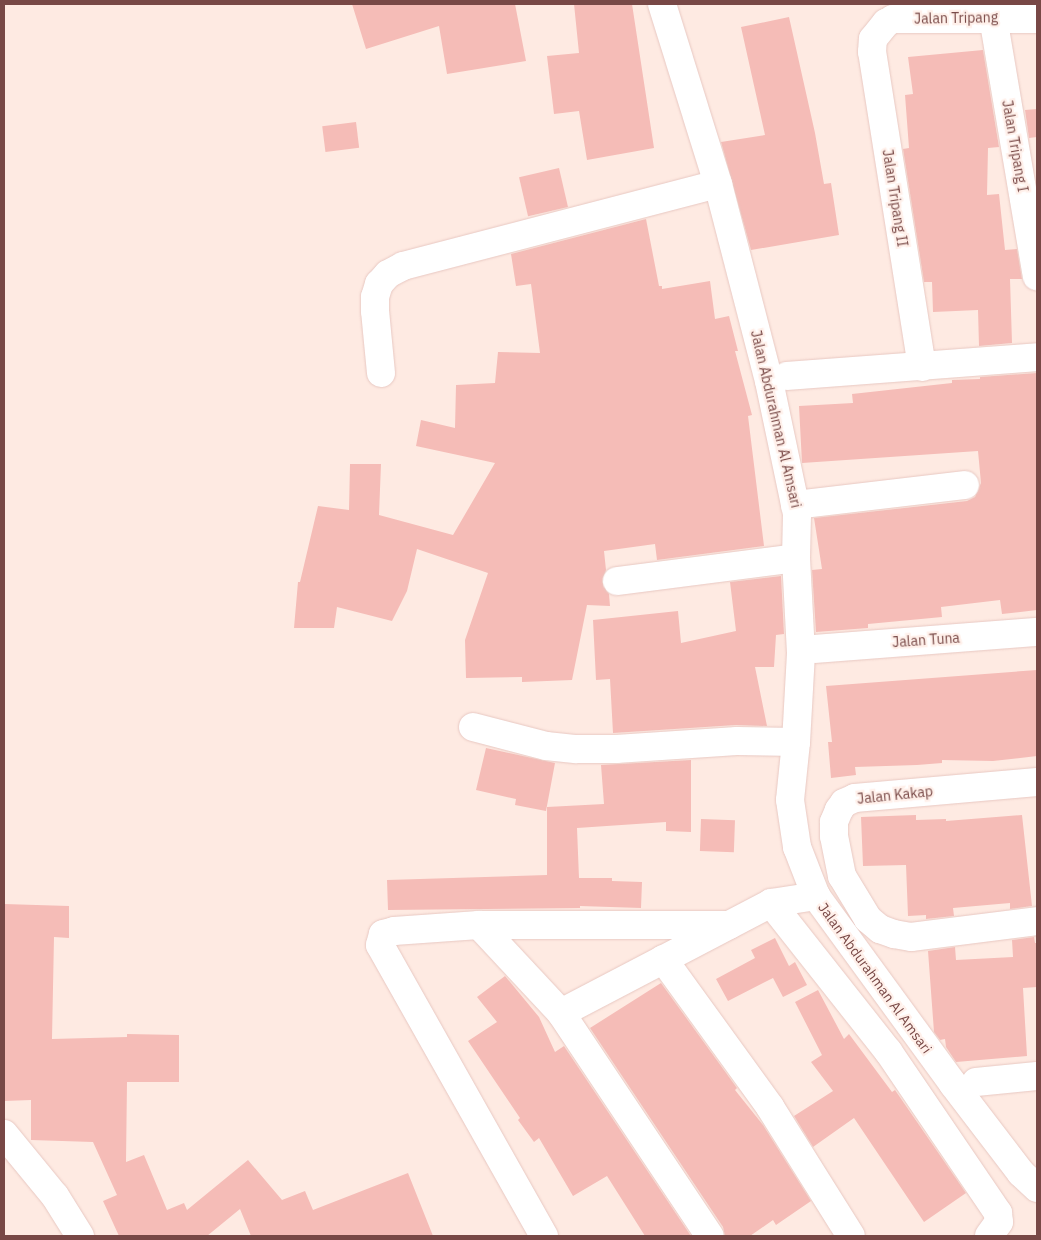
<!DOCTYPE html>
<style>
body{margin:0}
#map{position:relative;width:1041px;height:1240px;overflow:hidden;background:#feeae2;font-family:"IBM Plex Sans",sans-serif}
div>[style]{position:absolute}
.building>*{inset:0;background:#f5bcb7;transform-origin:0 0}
.roads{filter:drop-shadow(0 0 1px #e8c8c2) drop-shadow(0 0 1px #e8c8c2)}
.minor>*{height:28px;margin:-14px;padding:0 14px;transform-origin:14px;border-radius:14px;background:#fff}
span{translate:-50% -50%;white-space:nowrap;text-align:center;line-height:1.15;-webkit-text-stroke:4.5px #fff0ea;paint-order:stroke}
.street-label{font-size:14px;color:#784846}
.frame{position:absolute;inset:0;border:5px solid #784846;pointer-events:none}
</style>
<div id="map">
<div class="building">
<i style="clip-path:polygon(352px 4px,515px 4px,526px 61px,447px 74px,439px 26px,366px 49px)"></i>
<i style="clip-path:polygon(574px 4px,632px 4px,654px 148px,587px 160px,579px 111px,554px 114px,547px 56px,579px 53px)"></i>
<i style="clip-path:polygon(789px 17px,815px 133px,824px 184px,831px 183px,839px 235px,751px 250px,721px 142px,765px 135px,741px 27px)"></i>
<i style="clip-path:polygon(983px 50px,999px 147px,988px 148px,987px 195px,999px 194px,1005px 250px,1017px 249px,1022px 279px,1010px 279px,1012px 343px,979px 346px,978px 310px,933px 312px,932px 282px,924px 282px,903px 149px,909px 148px,905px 95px,913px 94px,908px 57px)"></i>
<i style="clip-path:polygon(1037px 109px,1037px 137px,1029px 138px,1025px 110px)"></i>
<i style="left:356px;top:122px;width:26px;height:34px;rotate:83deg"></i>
<i style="left:559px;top:168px;width:40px;height:41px;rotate:77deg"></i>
<i style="clip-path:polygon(646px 219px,659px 286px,662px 286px,662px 289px,710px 281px,715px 319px,729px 316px,738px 351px,735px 351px,752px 415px,748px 416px,764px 546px,657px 560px,655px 544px,604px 551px,606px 570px,602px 582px,609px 594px,610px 606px,587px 605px,572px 680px,522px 682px,522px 677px,466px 678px,465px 640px,488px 573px,417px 549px,407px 591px,392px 621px,337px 607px,334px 628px,294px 628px,298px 582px,300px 582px,318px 506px,349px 510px,350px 464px,381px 464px,379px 515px,453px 535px,495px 463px,416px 446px,421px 420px,455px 428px,456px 385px,495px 383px,498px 352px,540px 353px,531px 284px,516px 286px,511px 254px)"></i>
<i style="clip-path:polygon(1037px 373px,1037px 610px,1002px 614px,1000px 600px,941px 607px,942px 617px,868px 624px,868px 628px,816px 632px,812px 570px,822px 569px,814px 518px,967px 501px,975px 497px,981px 483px,978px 451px,802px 463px,799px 406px,853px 403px,852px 394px,952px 383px,952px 380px,980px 379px,980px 377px)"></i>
<i style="clip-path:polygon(781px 576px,784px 634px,776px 635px,774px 667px,755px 667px,767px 726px,736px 725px,613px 733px,610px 679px,596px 680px,593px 620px,678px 611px,681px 643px,736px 631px,730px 582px)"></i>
<i style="clip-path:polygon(1037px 670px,1037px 756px,993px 761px,942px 760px,942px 763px,917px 765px,855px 767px,856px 775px,831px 778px,828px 742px,832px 742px,826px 686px)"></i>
<i style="clip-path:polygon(486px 748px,555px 763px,546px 811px,515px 805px,516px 799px,476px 790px)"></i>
<i style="clip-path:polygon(691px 760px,691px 832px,666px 831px,666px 822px,577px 828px,579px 878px,612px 878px,612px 881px,642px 882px,641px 908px,580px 906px,580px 908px,388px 910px,387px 880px,547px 875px,547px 807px,604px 804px,601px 765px)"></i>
<i style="clip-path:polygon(916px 815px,916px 820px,946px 819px,946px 821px,1022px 815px,1032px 906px,1010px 909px,1010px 903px,953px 908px,954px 916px,926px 919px,926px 915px,908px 916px,906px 865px,863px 866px,861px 817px)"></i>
<i style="left:701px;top:819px;width:34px;height:32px;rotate:2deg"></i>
<i style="clip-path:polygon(4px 904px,69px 906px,69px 938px,54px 937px,52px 1039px,127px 1037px,127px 1034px,179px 1035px,179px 1082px,127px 1082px,126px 1162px,144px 1155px,167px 1210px,184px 1203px,187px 1210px,248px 1160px,282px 1200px,305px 1191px,313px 1210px,408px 1173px,433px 1236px,251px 1236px,240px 1209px,207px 1236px,119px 1236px,103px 1201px,117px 1195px,93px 1142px,31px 1140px,31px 1100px,4px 1101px)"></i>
<i style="clip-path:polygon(1034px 937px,1035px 943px,1037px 943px,1037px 987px,1023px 988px,1027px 1056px,956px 1062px,946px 1047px,945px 1039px,940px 1040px,934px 1032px,928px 951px,955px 947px,956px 960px,1013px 957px,1012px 940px)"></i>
<i style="clip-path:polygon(775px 938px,789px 966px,795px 962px,807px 985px,783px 997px,773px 978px,728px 1001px,716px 979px,755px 958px,751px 950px)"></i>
<i style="clip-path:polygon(505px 976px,539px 1017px,555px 1052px,564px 1046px,691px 1236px,645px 1236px,607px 1176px,573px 1196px,539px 1138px,534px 1142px,518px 1120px,520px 1118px,468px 1041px,497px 1022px,477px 997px)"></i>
<i style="clip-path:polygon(661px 983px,737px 1088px,735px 1090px,763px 1125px,811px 1201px,776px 1225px,773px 1220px,750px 1236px,725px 1236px,723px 1227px,590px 1028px)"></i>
<i style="clip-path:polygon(818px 990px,844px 1039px,849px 1034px,892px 1092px,895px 1090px,966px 1193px,924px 1222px,854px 1118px,813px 1147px,794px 1116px,833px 1091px,811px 1062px,822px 1055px,795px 1002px)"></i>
</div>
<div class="roads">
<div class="minor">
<i style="left:662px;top:4px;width:189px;rotate:72.7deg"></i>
<i style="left:718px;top:184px;width:203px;rotate:75.5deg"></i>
<i style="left:769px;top:381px;width:136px;rotate:78.1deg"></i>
<i style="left:797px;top:514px;width:44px;rotate:91.3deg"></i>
<i style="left:796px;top:558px;width:95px;rotate:87deg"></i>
<i style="left:801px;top:653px;width:89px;rotate:93.2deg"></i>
<i style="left:796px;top:742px;width:58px;rotate:95.9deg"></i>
<i style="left:790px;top:800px;width:48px;rotate:81.5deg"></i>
<i style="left:797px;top:847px;width:53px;rotate:68.8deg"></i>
<i style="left:816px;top:896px;width:233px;rotate:53.9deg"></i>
<i style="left:953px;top:1084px;width:112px;rotate:52.6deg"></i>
<i style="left:1021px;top:1173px;width:22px;rotate:43deg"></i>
<i style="left:993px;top:17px;width:263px;rotate:80.4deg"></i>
<i style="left:922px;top:367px;width:319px;rotate:-99deg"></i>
<i style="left:872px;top:52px;width:13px;rotate:-86deg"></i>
<i style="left:873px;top:39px;width:21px;rotate:-51deg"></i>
<i style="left:886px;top:23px;width:8px;rotate:-30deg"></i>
<i style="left:893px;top:19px;width:144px"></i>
<i style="left:381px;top:373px;width:62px;rotate:-95.5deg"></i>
<i style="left:375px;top:311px;width:14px;rotate:-90deg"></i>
<i style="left:375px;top:297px;width:14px;rotate:-73deg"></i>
<i style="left:379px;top:284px;width:13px;rotate:-48deg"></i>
<i style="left:388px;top:274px;width:17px;rotate:-28deg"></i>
<i style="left:403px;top:266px;width:325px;rotate:-14.6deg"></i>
<i style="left:787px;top:376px;width:251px;rotate:-4.3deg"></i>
<i style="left:795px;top:505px;width:171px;rotate:-6.7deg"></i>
<i style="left:617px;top:581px;width:180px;rotate:-7.3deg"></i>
<i style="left:815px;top:649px;width:223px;rotate:-4.4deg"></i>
<i style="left:473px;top:727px;width:75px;rotate:14.6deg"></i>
<i style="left:546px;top:746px;width:31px;rotate:6deg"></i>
<i style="left:577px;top:749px;width:39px"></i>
<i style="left:616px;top:749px;width:121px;rotate:-3.8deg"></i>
<i style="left:737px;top:741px;width:59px;rotate:1deg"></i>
<i style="left:1037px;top:782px;width:183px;rotate:175deg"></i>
<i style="left:855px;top:798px;width:12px;rotate:156deg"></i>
<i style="left:844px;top:803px;width:9px;rotate:126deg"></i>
<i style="left:839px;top:810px;width:13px;rotate:113deg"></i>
<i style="left:834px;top:822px;width:14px;rotate:90deg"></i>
<i style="left:834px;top:836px;width:41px;rotate:78.7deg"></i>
<i style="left:842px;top:876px;width:50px;rotate:58.8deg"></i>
<i style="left:868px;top:919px;width:16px;rotate:40deg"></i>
<i style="left:880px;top:929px;width:15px;rotate:20deg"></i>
<i style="left:894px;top:934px;width:17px;rotate:10deg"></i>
<i style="left:911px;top:937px;width:127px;rotate:-7.2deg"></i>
<i style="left:771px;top:903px;width:189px;rotate:51.7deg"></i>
<i style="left:888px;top:1051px;width:196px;rotate:55.8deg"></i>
<i style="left:998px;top:1213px;width:9px;rotate:84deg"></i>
<i style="left:999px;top:1222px;width:17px;rotate:126deg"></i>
<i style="left:479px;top:925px;width:120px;rotate:47deg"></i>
<i style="left:561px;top:1013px;width:268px;rotate:56.3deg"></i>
<i style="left:663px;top:959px;width:183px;rotate:54.1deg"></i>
<i style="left:770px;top:1107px;width:152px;rotate:57.9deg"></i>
<i style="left:561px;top:1013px;width:237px;rotate:-27.6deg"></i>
<i style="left:771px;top:903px;width:46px;rotate:-8.8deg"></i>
<i style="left:976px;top:1082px;width:61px;rotate:-5.6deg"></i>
<i style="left:4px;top:1134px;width:80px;rotate:50.6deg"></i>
<i style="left:55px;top:1196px;width:47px;rotate:58deg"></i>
<i style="left:544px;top:1236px;width:334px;rotate:-119.4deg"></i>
<i style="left:380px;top:945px;width:11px;rotate:-75deg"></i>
<i style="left:383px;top:934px;width:11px;rotate:-15deg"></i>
<i style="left:394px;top:931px;width:85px;rotate:-4deg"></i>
<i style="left:479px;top:925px;width:250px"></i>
</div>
</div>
<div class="street-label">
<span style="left:956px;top:18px;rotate:-1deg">Jalan Tripang</span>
<span style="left:1015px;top:146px;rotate:80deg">Jalan Tripang I</span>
<span style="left:895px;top:198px;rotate:81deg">Jalan Tripang II</span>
<span style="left:776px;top:419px;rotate:77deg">Jalan Abdurahman Al Amsari</span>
<span style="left:926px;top:640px;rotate:-4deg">Jalan Tuna</span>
<span style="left:895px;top:795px;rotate:-6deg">Jalan Kakap</span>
<span style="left:875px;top:978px;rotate:54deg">Jalan Abdurahman Al Amsari</span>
</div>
<div class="frame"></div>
</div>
